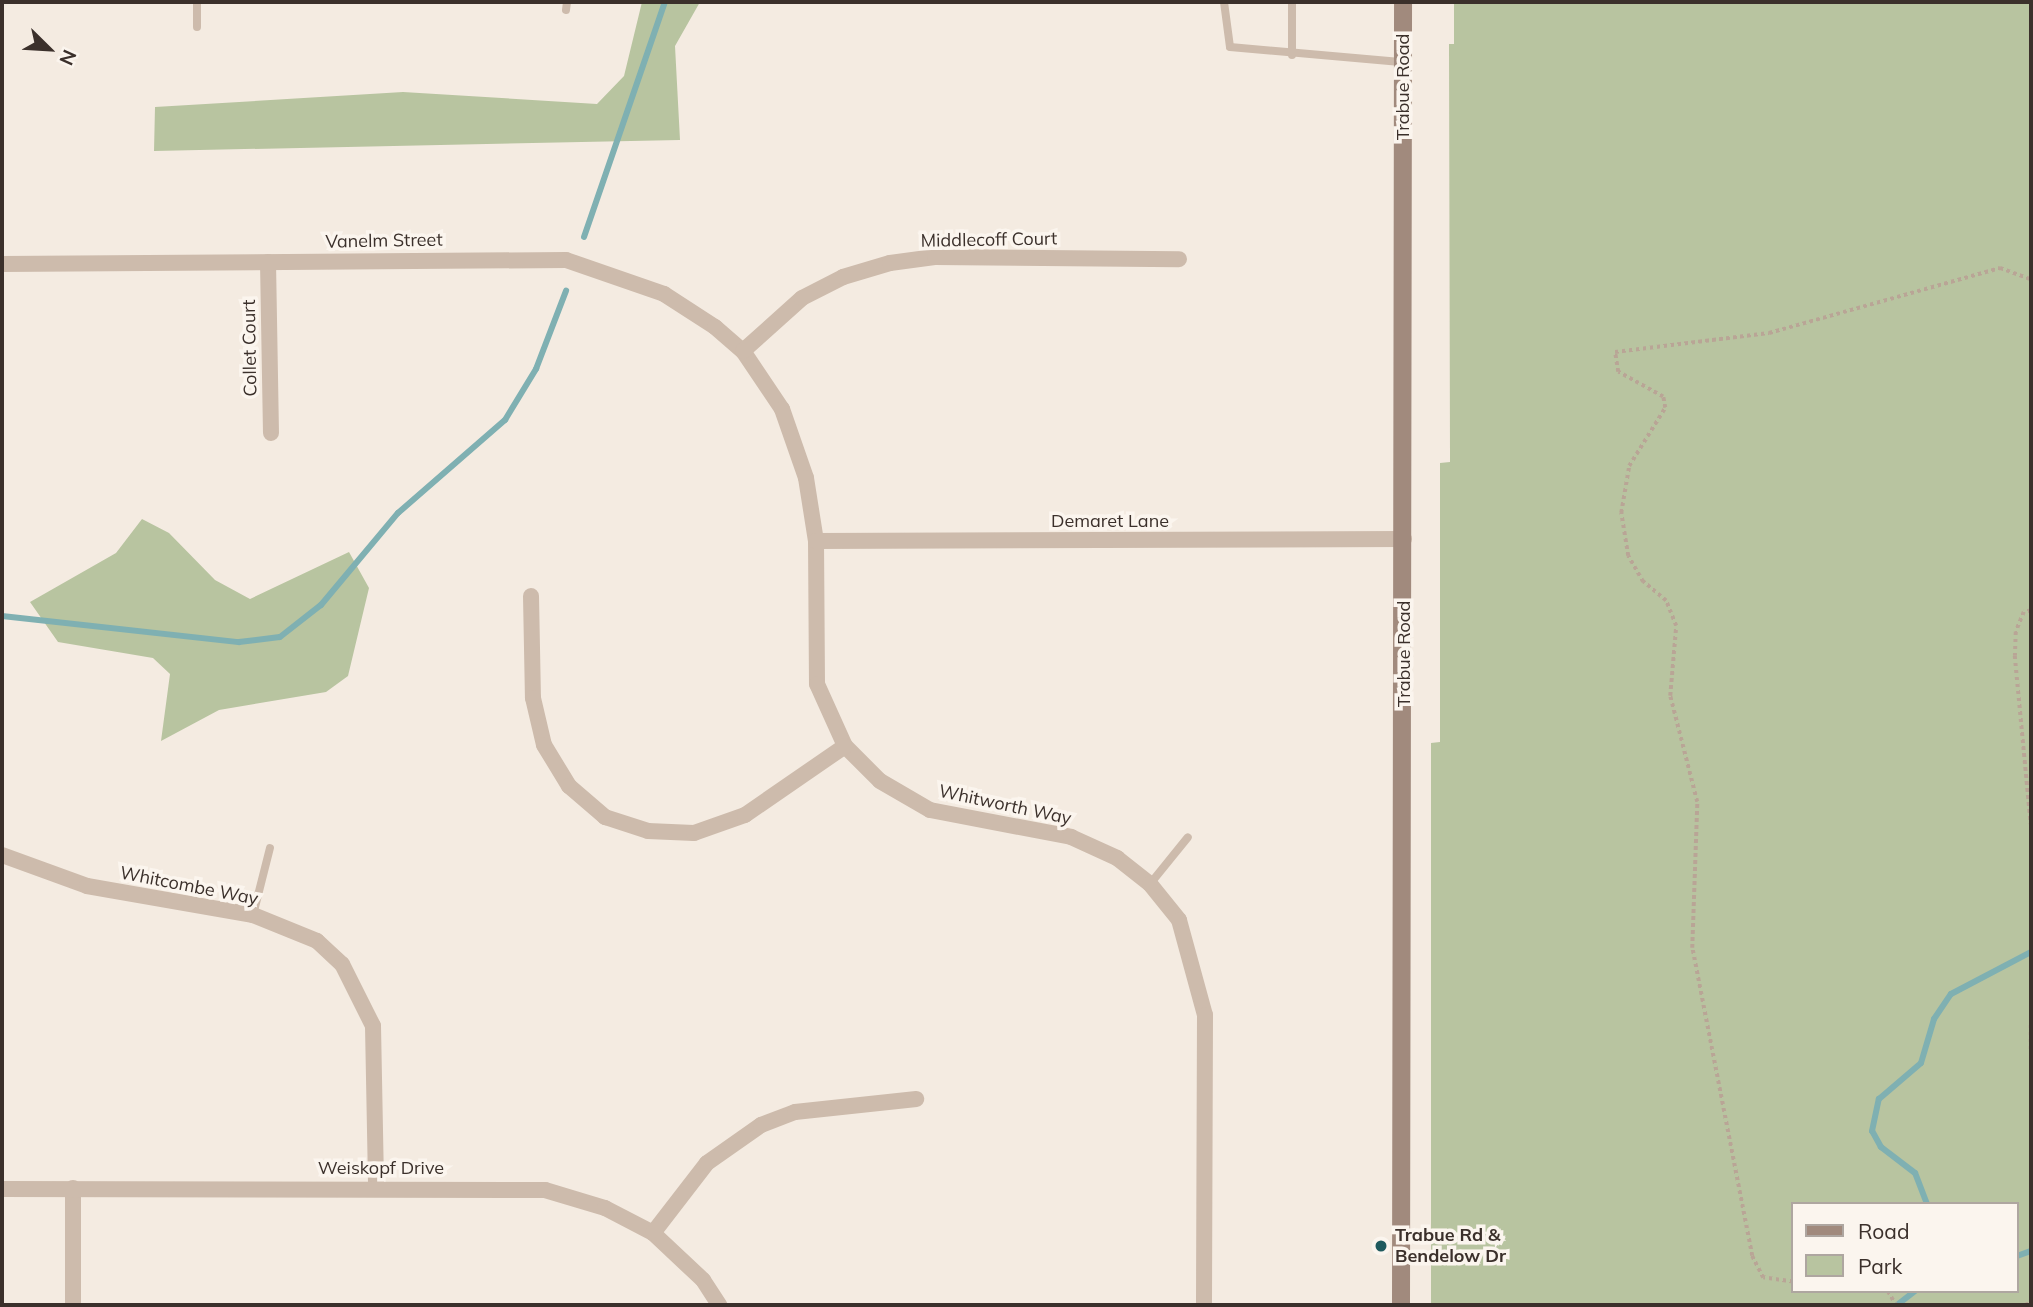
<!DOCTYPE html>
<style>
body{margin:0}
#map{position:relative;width:2033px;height:1307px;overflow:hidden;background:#f4ebe1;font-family:Mulish,sans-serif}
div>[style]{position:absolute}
.green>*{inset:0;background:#b8c4a0}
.stream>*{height:6px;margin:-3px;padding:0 3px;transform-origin:3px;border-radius:3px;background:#7fb0b2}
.path>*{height:3.5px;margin-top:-1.75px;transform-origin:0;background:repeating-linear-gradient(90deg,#b9a596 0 3.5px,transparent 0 7px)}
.service>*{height:8px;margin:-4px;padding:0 4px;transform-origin:4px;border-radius:4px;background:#cdbbac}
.minor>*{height:16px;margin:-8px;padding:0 8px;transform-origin:8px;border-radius:8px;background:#cdbbac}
.secondary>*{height:18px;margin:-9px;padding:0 9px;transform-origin:9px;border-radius:9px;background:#a18a7d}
.dots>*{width:19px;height:19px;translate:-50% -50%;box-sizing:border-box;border:4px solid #fbf5ee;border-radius:50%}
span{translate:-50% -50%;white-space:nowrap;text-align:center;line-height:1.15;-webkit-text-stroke:7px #fbf5ee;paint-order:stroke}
.street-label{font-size:18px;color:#3b302b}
.poi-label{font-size:18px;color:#3b302b;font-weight:700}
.left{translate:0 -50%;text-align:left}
.frame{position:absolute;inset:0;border:4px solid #3b302b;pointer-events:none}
.legend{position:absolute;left:1791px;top:1202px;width:228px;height:91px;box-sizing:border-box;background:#fbf5ee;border:2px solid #aea6a0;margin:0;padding:9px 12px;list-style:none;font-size:21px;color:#3b302b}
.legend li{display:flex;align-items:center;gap:14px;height:35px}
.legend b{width:35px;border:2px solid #aea6a0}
.north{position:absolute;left:14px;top:14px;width:70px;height:70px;-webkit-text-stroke:5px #fbf5ee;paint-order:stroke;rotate:114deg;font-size:19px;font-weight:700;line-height:28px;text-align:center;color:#3b302b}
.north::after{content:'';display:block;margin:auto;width:24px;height:32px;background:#3b302b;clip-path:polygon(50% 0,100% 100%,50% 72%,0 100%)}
</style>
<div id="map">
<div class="green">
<i style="clip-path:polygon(642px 2px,700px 2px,675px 46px,680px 140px,154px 151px,155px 107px,403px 92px,597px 104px,624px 76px)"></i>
<i style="clip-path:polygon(evenodd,1454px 2px,2031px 2px,2031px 1305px,1431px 1305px,1431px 743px,1440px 742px,1440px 463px,1450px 462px,1449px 44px,1454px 44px,1454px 2px,1793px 1204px,2017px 1204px,2017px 1291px,1793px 1291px,1793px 1204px)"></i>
<i style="clip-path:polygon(142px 519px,169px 533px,215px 580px,250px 599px,349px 552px,369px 588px,348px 676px,326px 692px,219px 710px,161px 741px,170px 674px,153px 658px,58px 642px,30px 602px,116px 553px)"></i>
</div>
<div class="stream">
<i style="left:584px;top:237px;width:249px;rotate:-71deg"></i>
<i style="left:2px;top:616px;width:238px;rotate:6.3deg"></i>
<i style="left:239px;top:642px;width:41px;rotate:-7deg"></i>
<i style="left:280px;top:637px;width:52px;rotate:-38deg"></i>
<i style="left:321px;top:605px;width:120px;rotate:-50.1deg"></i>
<i style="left:398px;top:513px;width:142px;rotate:-41deg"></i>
<i style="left:505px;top:420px;width:60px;rotate:-58.7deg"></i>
<i style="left:536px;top:369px;width:84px;rotate:-69deg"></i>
<i style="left:1927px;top:1204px;width:33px;rotate:-111deg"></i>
<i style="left:1915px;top:1173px;width:43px;rotate:-142.6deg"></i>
<i style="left:1881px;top:1147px;width:18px;rotate:-119deg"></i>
<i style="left:1872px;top:1131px;width:33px;rotate:-78deg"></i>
<i style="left:1879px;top:1099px;width:55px;rotate:-40.6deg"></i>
<i style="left:1921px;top:1063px;width:46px;rotate:-73.5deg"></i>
<i style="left:1934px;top:1019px;width:30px;rotate:-56deg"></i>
<i style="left:1951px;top:994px;width:90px;rotate:-27.7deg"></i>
<i style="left:2017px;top:1256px;width:15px;rotate:-20deg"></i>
<i style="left:1897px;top:1305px;width:23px;rotate:-38deg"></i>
</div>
<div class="path">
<i style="left:2031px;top:611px;width:7px;rotate:172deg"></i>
<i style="left:2024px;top:612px;width:22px;rotate:112deg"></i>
<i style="left:2016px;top:632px;width:24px;rotate:92deg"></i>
<i style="left:2015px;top:656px;width:169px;rotate:84.6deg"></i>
<i style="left:2031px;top:1025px;width:28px;rotate:90deg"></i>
<i style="left:1793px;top:1282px;width:30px;rotate:-172deg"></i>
<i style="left:1763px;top:1278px;width:25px;rotate:-117deg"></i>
<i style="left:1752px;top:1256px;width:314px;rotate:-101deg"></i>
<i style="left:1692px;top:948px;width:146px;rotate:-88deg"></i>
<i style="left:1697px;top:802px;width:109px;rotate:-104.3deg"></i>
<i style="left:1670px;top:696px;width:70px;rotate:-85.1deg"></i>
<i style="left:1676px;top:626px;width:27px;rotate:-112deg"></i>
<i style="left:1666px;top:601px;width:30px;rotate:-140deg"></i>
<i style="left:1643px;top:582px;width:30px;rotate:-120deg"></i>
<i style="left:1628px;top:556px;width:44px;rotate:-99.2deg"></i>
<i style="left:1621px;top:513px;width:48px;rotate:-80.3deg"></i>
<i style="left:1629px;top:466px;width:68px;rotate:-58.2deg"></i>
<i style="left:1665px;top:408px;width:11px;rotate:-100deg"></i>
<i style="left:1663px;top:397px;width:51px;rotate:-150.9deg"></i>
<i style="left:1618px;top:372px;width:20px;rotate:-99deg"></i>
<i style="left:1615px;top:352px;width:155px;rotate:-7deg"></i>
<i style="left:1769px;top:333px;width:240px;rotate:-15.7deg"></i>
<i style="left:2000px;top:268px;width:33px;rotate:20deg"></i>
<i style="left:1888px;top:1291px;width:16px;rotate:60deg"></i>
<i style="left:2025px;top:1305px;width:7px;rotate:-27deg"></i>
</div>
<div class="service">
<i style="left:197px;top:2px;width:25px;rotate:90deg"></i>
<i style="left:1224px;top:2px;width:45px;rotate:82.4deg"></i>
<i style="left:1230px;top:47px;width:174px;rotate:5deg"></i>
<i style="left:566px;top:10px;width:8px;rotate:-83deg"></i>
<i style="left:1292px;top:55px;width:53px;rotate:-90deg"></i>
<i style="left:1150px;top:884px;width:60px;rotate:-51deg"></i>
<i style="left:253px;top:915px;width:69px;rotate:-75.8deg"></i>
</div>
<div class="minor">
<i style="left:268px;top:262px;width:171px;rotate:89deg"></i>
<i style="left:2px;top:264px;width:564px;rotate:-0.41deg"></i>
<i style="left:566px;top:260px;width:104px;rotate:19.1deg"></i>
<i style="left:664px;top:294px;width:61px;rotate:32.9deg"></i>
<i style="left:715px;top:327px;width:37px;rotate:41deg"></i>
<i style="left:743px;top:351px;width:70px;rotate:56.1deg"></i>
<i style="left:782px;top:409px;width:73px;rotate:70.8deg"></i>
<i style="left:806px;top:478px;width:64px;rotate:81deg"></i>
<i style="left:816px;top:541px;width:143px;rotate:89.6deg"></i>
<i style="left:817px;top:684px;width:68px;rotate:65.7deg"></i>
<i style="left:845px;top:746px;width:49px;rotate:45deg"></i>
<i style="left:880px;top:781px;width:58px;rotate:30.1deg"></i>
<i style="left:930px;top:810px;width:144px;rotate:10.8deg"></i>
<i style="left:1071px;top:837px;width:51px;rotate:24.5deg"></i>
<i style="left:1117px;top:858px;width:42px;rotate:38.2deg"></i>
<i style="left:1150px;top:884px;width:46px;rotate:51.1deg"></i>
<i style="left:1179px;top:920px;width:98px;rotate:74.7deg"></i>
<i style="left:1205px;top:1015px;width:290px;rotate:90.2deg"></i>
<i style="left:743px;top:351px;width:79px;rotate:-41.9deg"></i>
<i style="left:802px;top:298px;width:46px;rotate:-27.1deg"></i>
<i style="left:843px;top:277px;width:49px;rotate:-16.6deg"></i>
<i style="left:890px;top:263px;width:45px;rotate:-7.6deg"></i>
<i style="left:935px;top:257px;width:244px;rotate:0.5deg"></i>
<i style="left:816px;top:541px;width:588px;rotate:-0.19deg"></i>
<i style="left:531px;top:596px;width:102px;rotate:88.9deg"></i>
<i style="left:533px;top:698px;width:48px;rotate:76.8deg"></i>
<i style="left:544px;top:745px;width:48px;rotate:58.6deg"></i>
<i style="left:569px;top:786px;width:48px;rotate:40.7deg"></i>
<i style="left:605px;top:817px;width:45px;rotate:18deg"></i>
<i style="left:648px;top:831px;width:46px;rotate:2.5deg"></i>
<i style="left:694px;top:833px;width:54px;rotate:-19.4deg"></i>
<i style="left:745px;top:815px;width:121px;rotate:-34.6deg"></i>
<i style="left:2px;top:855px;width:90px;rotate:20deg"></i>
<i style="left:87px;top:886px;width:169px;rotate:9.9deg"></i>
<i style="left:253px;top:915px;width:69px;rotate:22.1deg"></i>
<i style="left:317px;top:941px;width:34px;rotate:43deg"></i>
<i style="left:342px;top:964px;width:69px;rotate:63.4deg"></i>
<i style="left:373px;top:1026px;width:160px;rotate:88.9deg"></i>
<i style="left:73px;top:1188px;width:117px;rotate:90deg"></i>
<i style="left:2px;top:1189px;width:543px;rotate:0.11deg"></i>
<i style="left:545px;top:1190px;width:63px;rotate:16.7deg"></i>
<i style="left:605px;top:1208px;width:54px;rotate:27.5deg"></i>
<i style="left:653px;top:1233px;width:69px;rotate:43.2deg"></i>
<i style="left:703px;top:1280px;width:30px;rotate:57deg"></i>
<i style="left:653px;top:1233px;width:88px;rotate:-52.4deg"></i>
<i style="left:707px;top:1163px;width:66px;rotate:-35.1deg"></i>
<i style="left:761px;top:1125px;width:36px;rotate:-21deg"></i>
<i style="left:795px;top:1112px;width:122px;rotate:-6.1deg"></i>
</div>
<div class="secondary">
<i style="left:1401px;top:1305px;width:1303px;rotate:-89.91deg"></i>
</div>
<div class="dots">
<i style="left:1381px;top:1246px;background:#1f5a5e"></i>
</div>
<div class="street-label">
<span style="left:1403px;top:87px;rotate:-90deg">Trabue Road</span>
<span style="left:989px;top:240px;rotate:-1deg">Middlecoff Court</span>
<span style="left:384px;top:241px;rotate:-1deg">Vanelm Street</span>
<span style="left:250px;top:348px;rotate:-91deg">Collet Court</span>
<span style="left:1110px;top:521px">Demaret Lane</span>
<span style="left:1404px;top:654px;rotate:-90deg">Trabue Road</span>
<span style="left:1005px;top:805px;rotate:12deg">Whitworth Way</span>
<span style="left:189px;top:886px;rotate:11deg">Whitcombe Way</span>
<span style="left:381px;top:1168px">Weiskopf Drive</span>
</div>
<div class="poi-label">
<span class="left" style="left:1395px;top:1246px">Trabue Rd &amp;<br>Bendelow Dr</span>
</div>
<div class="frame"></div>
<ul class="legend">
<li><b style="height:9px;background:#a18a7d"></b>Road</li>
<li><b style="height:19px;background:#b8c4a0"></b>Park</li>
</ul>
<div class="north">N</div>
</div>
